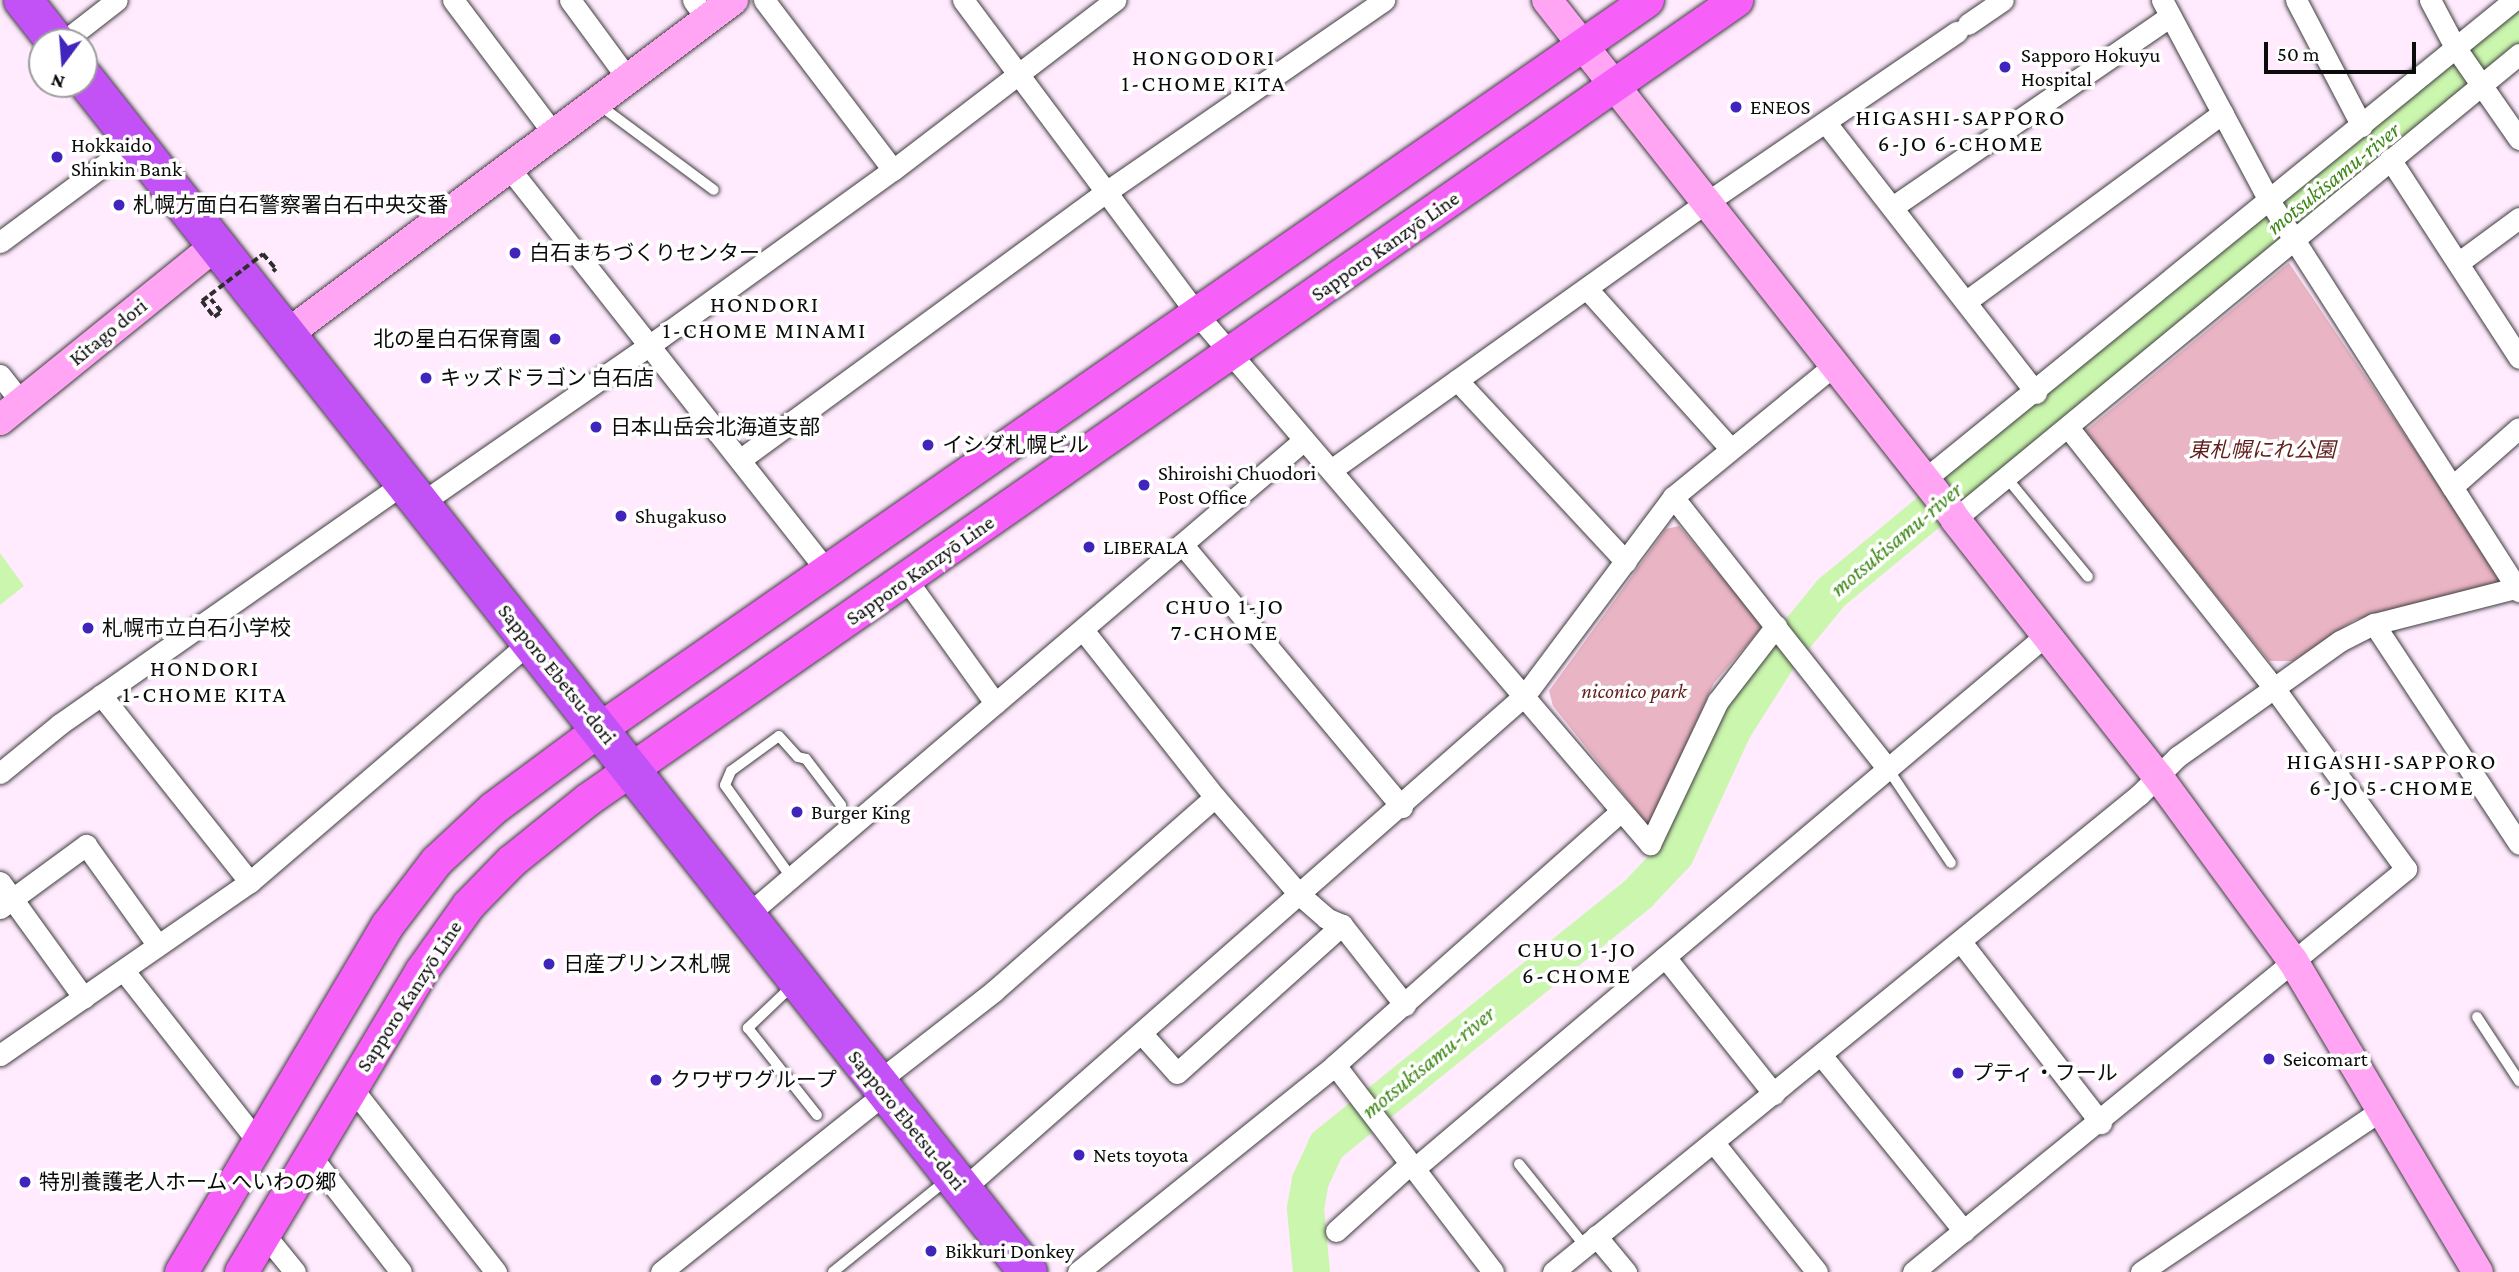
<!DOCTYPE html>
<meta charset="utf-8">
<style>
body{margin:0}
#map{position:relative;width:2519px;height:1272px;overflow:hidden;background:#ffeafe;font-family:"Crimson Pro","Noto Sans JP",serif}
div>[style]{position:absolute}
.green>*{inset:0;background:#e9b4c3}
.water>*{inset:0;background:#cbf6ae}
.river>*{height:37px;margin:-18.5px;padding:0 18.5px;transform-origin:18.5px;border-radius:18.5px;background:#cbf6ae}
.path>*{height:3.5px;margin-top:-1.75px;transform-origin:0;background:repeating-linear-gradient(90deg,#2d2d2d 0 7px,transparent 0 10.5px)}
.roads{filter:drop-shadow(0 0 2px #3e3e3e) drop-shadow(0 0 2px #3e3e3e)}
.lane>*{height:10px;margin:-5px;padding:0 5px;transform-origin:5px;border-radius:5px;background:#fff}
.street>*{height:21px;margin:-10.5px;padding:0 10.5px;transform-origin:10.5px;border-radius:10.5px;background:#fff}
.secondary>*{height:30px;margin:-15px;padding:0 15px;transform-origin:15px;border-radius:15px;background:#ffa5f4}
.primary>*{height:33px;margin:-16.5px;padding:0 16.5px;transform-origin:16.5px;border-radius:16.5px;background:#f75ff9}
.highway>*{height:38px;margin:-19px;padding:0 19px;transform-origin:19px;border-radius:19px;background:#c252f5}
.path-bridge>*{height:3.5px;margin-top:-1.75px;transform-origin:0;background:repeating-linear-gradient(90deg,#2d2d2d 0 7px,transparent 0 10.5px)}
.dots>*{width:19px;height:19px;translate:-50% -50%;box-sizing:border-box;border:4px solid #fff;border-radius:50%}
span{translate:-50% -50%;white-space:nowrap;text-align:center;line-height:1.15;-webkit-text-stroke:7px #fff;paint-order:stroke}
.poi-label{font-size:21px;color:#0b0b0b}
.left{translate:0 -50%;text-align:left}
.right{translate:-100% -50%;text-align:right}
.street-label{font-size:21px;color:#0b0b0b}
.park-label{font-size:21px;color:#621e1c;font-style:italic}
.neighbourhood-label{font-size:23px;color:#0b0b0b;letter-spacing:2px}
.water-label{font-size:23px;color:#3b8714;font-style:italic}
.north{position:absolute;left:28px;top:28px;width:70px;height:70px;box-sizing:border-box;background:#fff;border:2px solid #9d9d9d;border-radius:50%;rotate:196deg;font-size:19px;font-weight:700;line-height:28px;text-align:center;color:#0b0b0b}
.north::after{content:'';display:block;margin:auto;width:24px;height:32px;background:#4024bb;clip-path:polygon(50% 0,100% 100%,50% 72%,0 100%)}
.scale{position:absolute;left:2264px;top:42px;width:152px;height:32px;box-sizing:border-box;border:4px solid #0b0b0b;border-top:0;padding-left:9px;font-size:21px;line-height:24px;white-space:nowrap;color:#0b0b0b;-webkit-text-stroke:5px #fff;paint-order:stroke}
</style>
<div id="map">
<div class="green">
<i style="clip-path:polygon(2289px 263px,2505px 583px,2354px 620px,2293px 661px,2269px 661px,2084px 432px)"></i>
<i style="clip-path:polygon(1679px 526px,1763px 626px,1714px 683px,1649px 826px,1553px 706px,1549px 691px,1666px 529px)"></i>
</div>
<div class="water">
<i style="clip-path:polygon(0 553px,24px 586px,0 605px)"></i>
</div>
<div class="river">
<i style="left:1311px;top:1272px;width:64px;rotate:-95.4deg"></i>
<i style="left:1305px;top:1208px;width:28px;rotate:-80deg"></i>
<i style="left:1310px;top:1180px;width:38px;rotate:-65deg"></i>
<i style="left:1326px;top:1145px;width:401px;rotate:-38.9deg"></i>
<i style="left:1638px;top:893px;width:54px;rotate:-46.5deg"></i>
<i style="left:1675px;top:854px;width:139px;rotate:-65.3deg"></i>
<i style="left:1733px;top:728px;width:88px;rotate:-57.6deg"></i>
<i style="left:1780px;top:654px;width:80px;rotate:-50.6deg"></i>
<i style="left:1831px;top:592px;width:892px;rotate:-39.54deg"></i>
</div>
<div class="path">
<i style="left:263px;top:254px;width:20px;rotate:49deg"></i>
<i style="left:276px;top:269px;width:4px;rotate:135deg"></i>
<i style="left:202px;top:301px;width:20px;rotate:53deg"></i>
<i style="left:214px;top:317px;width:9px;rotate:-36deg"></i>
<i style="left:221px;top:312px;width:16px;rotate:-130deg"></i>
</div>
<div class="roads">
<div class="lane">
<i style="left:598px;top:104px;width:144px;rotate:36.6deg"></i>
<i style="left:2006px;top:477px;width:129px;rotate:50.6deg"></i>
<i style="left:1888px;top:769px;width:113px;rotate:56.2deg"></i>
<i style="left:791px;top:877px;width:113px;rotate:-125.7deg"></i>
<i style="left:725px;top:785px;width:15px;rotate:-67deg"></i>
<i style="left:731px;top:771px;width:59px;rotate:-36.1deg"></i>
<i style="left:779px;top:736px;width:28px;rotate:48deg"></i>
<i style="left:798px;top:757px;width:8px;rotate:14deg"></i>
<i style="left:806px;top:759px;width:58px;rotate:52.7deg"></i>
<i style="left:794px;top:984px;width:64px;rotate:136.3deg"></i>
<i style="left:748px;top:1028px;width:111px;rotate:51.6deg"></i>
<i style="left:2477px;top:1017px;width:77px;rotate:56.7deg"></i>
<i style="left:1519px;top:1164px;width:105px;rotate:51.2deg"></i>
<i style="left:833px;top:1272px;width:148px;rotate:-39deg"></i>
</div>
<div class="street">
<i style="left:453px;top:0;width:168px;rotate:53deg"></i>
<i style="left:570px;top:0;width:98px;rotate:53.7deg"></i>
<i style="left:693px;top:0;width:24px;rotate:54deg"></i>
<i style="left:764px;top:0;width:213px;rotate:52.8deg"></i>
<i style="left:963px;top:0;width:390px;rotate:53.3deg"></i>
<i style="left:1196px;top:313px;width:699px;rotate:49.47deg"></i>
<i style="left:1650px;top:844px;width:158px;rotate:-64.6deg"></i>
<i style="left:1718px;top:701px;width:95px;rotate:-52.3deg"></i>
<i style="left:2162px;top:0;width:229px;rotate:61.9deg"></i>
<i style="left:2270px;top:202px;width:462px;rotate:57.4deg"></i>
<i style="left:2296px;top:0;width:142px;rotate:62.4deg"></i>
<i style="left:2430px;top:0;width:53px;rotate:62deg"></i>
<i style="left:2455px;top:47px;width:112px;rotate:55.2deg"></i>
<i style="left:1968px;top:24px;width:42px;rotate:-34.4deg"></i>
<i style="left:63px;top:42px;width:68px;rotate:-37.9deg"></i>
<i style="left:1826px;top:123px;width:342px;rotate:52.1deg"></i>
<i style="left:2390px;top:159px;width:237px;rotate:57deg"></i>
<i style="left:509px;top:168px;width:513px;rotate:51.72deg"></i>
<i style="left:1894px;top:206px;width:335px;rotate:-34.5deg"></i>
<i style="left:0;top:242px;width:167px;rotate:-36.5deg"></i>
<i style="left:2458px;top:263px;width:76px;rotate:-36.4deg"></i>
<i style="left:1589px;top:291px;width:212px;rotate:48.1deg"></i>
<i style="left:1968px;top:300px;width:316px;rotate:-36.3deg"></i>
<i style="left:0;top:375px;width:34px;rotate:52deg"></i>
<i style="left:1457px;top:380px;width:248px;rotate:47.1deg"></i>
<i style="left:741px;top:459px;width:452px;rotate:-36.2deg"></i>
<i style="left:1106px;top:192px;width:338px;rotate:-34.6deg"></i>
<i style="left:1331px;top:470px;width:460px;rotate:-35.5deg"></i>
<i style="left:1706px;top:203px;width:304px;rotate:-34.3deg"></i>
<i style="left:1925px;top:479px;width:759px;rotate:-39.12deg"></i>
<i style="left:2452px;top:487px;width:89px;rotate:-41.4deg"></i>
<i style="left:1673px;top:497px;width:347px;rotate:51.7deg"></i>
<i style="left:420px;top:504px;width:280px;rotate:-34.7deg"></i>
<i style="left:650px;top:345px;width:299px;rotate:-35.8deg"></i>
<i style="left:893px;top:170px;width:280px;rotate:-37.4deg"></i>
<i style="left:1952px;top:514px;width:6px;rotate:59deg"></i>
<i style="left:1955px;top:519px;width:731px;rotate:-39.5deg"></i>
<i style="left:1182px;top:544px;width:343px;rotate:50.1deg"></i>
<i style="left:906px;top:579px;width:153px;rotate:54.3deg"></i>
<i style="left:2374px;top:624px;width:263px;rotate:56.6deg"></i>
<i style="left:1083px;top:630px;width:213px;rotate:51.7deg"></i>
<i style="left:1215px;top:797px;width:130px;rotate:49.1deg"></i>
<i style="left:1300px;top:895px;width:35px;rotate:41deg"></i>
<i style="left:1326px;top:918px;width:17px;rotate:24deg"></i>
<i style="left:1342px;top:925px;width:102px;rotate:51.8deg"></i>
<i style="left:101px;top:695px;width:239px;rotate:51.5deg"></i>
<i style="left:0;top:773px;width:77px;rotate:-39.2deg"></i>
<i style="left:60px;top:724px;width:419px;rotate:-35deg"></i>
<i style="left:0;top:882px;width:143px;rotate:54.1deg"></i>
<i style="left:0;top:908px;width:107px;rotate:-36.2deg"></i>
<i style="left:86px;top:845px;width:122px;rotate:54.4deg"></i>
<i style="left:746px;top:916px;width:733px;rotate:-40.47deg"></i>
<i style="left:1961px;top:942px;width:229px;rotate:52.3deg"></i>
<i style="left:1665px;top:957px;width:175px;rotate:51.5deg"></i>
<i style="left:124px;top:971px;width:217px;rotate:51.9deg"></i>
<i style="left:1142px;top:1034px;width:52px;rotate:48.1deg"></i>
<i style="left:1177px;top:1073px;width:222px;rotate:-41.9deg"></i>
<i style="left:0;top:1055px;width:304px;rotate:-34.7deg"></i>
<i style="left:250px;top:882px;width:367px;rotate:-40.6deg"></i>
<i style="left:1821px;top:1055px;width:227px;rotate:50.9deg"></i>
<i style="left:1335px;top:1065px;width:260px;rotate:52.6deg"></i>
<i style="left:876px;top:1083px;width:150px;rotate:-37.9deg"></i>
<i style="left:994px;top:991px;width:294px;rotate:-41.3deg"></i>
<i style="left:351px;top:1087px;width:235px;rotate:51.9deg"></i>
<i style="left:1714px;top:1143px;width:165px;rotate:51.4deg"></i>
<i style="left:310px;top:1155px;width:148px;rotate:52.1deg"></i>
<i style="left:1415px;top:1168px;width:826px;rotate:-40.19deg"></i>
<i style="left:963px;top:1189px;width:748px;rotate:-41.32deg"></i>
<i style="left:1525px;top:695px;width:247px;rotate:-53.2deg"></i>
<i style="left:1673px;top:497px;width:208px;rotate:-39.3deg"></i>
<i style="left:1336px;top:1231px;width:101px;rotate:-42.2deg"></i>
<i style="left:264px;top:1234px;width:49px;rotate:50.8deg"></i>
<i style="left:1596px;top:1236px;width:47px;rotate:50.2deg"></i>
<i style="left:661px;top:1272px;width:285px;rotate:-38.6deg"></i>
<i style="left:1078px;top:1272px;width:330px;rotate:-38.8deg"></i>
<i style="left:1335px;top:1065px;width:383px;rotate:-41.6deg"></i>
<i style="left:1553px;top:1272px;width:756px;rotate:-39.15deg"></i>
<i style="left:2139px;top:795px;width:54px;rotate:-45deg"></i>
<i style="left:2177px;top:757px;width:119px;rotate:-35.4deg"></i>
<i style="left:2274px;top:688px;width:81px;rotate:-35.5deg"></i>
<i style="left:2340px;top:641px;width:38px;rotate:-27deg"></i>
<i style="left:2374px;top:624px;width:150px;rotate:-14.3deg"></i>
<i style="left:1913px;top:1272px;width:637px;rotate:-39.26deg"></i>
<i style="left:2406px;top:869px;width:224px;rotate:-126.1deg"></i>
<i style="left:2274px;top:688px;width:333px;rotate:-128.3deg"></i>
<i style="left:2141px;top:1272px;width:290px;rotate:-34deg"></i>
</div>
<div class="secondary">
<i style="left:1547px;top:0;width:654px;rotate:51.76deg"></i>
<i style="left:286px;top:335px;width:559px;rotate:-36.85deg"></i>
<i style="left:0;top:420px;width:278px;rotate:-39deg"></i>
<i style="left:1955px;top:519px;width:330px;rotate:51.8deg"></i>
<i style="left:2159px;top:778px;width:227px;rotate:53.8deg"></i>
<i style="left:2293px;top:961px;width:362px;rotate:59.3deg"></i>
</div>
<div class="primary">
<i style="left:181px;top:1272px;width:404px;rotate:-59.3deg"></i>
<i style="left:387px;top:925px;width:81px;rotate:-52.6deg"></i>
<i style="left:436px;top:861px;width:78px;rotate:-42.9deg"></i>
<i style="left:493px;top:808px;width:136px;rotate:-36.6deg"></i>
<i style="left:602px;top:727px;width:1273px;rotate:-34.83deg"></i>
<i style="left:241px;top:1272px;width:351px;rotate:-59.1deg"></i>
<i style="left:421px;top:971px;width:81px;rotate:-54.5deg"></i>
<i style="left:468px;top:905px;width:62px;rotate:-45.7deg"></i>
<i style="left:511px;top:861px;width:99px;rotate:-38.8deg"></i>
<i style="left:588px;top:799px;width:1399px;rotate:-34.84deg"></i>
</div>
<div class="highway">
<i style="left:23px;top:0;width:53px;rotate:51.8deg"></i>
<i style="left:84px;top:78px;width:1522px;rotate:51.67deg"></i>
</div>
</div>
<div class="path-bridge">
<i style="left:202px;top:301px;width:77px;rotate:-37.6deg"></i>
</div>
<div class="dots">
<i style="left:2005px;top:67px;background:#4024bb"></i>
<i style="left:1736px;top:107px;background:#4024bb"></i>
<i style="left:57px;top:157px;background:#4024bb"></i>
<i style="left:119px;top:205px;background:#4024bb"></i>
<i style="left:515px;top:253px;background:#4024bb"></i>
<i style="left:555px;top:339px;background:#4024bb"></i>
<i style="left:426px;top:378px;background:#4024bb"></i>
<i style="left:596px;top:427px;background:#4024bb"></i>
<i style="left:928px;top:445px;background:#4024bb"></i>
<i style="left:1144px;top:485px;background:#4024bb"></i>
<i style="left:621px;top:516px;background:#4024bb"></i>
<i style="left:1089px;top:547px;background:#4024bb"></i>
<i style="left:88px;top:628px;background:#4024bb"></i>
<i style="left:797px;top:812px;background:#4024bb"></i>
<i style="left:549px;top:964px;background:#4024bb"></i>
<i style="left:2269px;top:1059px;background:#4024bb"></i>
<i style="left:1958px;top:1073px;background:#4024bb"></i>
<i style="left:656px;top:1080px;background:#4024bb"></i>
<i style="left:1079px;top:1155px;background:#4024bb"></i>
<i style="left:25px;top:1182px;background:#4024bb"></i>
<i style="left:931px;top:1251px;background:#4024bb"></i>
</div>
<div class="poi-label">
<span class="left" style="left:2021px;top:67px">Sapporo Hokuyu<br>Hospital</span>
<span class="left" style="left:1750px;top:107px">ENEOS</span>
<span class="left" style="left:71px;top:157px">Hokkaido<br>Shinkin Bank</span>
<span class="left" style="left:133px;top:205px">札幌方面白石警察署白石中央交番</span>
<span class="left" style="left:529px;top:253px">白石まちづくりセンター</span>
<span class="right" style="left:541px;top:339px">北の星白石保育園</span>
<span class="left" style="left:440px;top:378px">キッズドラゴン 白石店</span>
<span class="left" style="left:610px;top:427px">日本山岳会北海道支部</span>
<span class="left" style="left:942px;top:445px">イシダ札幌ビル</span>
<span class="left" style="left:1158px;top:485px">Shiroishi Chuodori<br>Post Office</span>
<span class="left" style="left:635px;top:516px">Shugakuso</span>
<span class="left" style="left:1103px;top:547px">LIBERALA</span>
<span class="left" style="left:102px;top:628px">札幌市立白石小学校</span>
<span class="left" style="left:811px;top:812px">Burger King</span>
<span class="left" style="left:563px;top:964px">日産プリンス札幌</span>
<span class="left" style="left:2283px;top:1059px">Seicomart</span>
<span class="left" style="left:1972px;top:1073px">プティ・フール</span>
<span class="left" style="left:670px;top:1080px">クワザワグループ</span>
<span class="left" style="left:1093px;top:1155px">Nets toyota</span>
<span class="left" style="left:39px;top:1182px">特別養護老人ホーム へいわの郷</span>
<span class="left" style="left:945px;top:1251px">Bikkuri Donkey</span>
</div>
<div class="street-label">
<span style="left:1385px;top:246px;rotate:-35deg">Sapporo Kanzyō Line</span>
<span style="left:108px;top:332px;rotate:-39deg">Kitago dori</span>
<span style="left:920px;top:570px;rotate:-35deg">Sapporo Kanzyō Line</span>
<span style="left:557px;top:674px;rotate:51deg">Sapporo Ebetsu-dori</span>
<span style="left:409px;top:996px;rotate:-57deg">Sapporo Kanzyō Line</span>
<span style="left:907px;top:1120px;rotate:51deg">Sapporo Ebetsu-dori</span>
</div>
<div class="park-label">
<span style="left:2262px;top:450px">東札幌にれ公園</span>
<span style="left:1634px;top:691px">niconico park</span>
</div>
<div class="neighbourhood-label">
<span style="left:1204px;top:70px">HONGODORI<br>1-CHOME KITA</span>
<span style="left:1961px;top:130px">HIGASHI-SAPPORO<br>6-JO 6-CHOME</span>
<span style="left:765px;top:317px">HONDORI<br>1-CHOME MINAMI</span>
<span style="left:1225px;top:619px">CHUO 1-JO<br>7-CHOME</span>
<span style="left:205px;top:681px">HONDORI<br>1-CHOME KITA</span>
<span style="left:2392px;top:774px">HIGASHI-SAPPORO<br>6-JO 5-CHOME</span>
<span style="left:1577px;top:962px">CHUO 1-JO<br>6-CHOME</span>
</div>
<div class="water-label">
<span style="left:2333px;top:178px;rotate:-39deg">motsukisamu-river</span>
<span style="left:1896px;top:539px;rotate:-40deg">motsukisamu-river</span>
<span style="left:1428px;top:1062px;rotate:-39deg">motsukisamu-river</span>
</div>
<div class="north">N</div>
<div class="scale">50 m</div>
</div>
